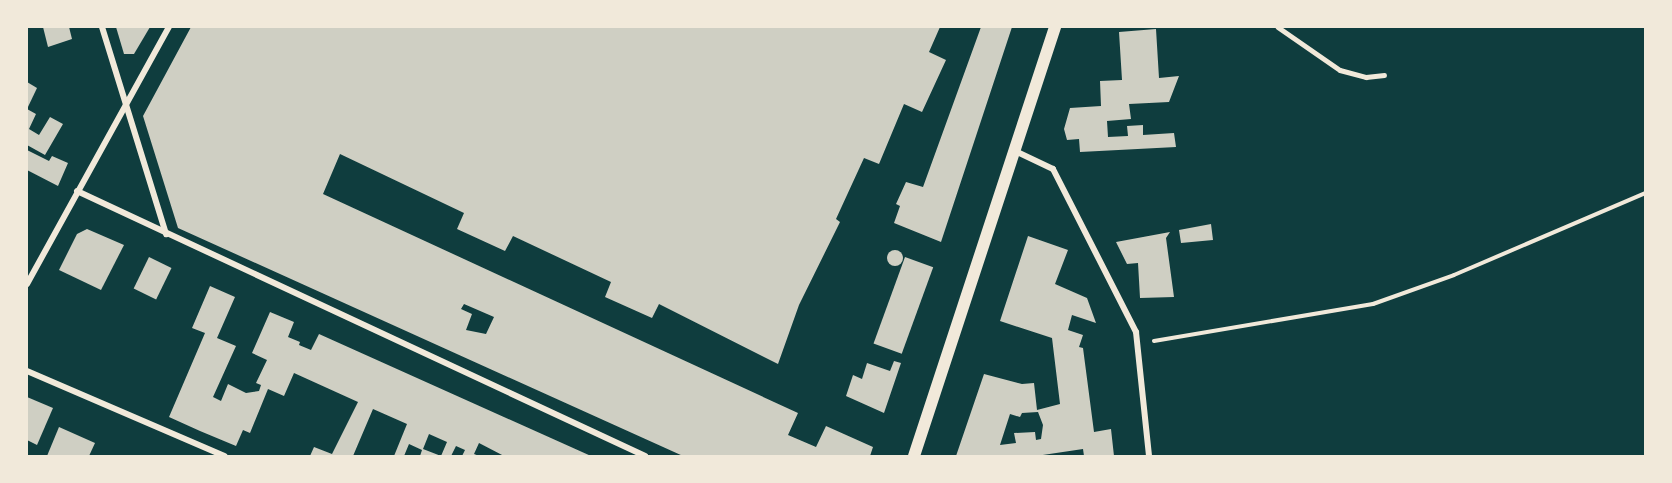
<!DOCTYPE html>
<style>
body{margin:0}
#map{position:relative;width:1672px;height:483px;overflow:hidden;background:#0f3d3e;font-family:Raleway,sans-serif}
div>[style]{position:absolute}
.building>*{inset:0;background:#cfcfc3;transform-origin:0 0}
.round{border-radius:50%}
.path>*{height:4px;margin:-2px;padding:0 2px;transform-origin:2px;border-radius:2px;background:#f1e9da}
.service>*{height:4.5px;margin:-2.25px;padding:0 2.25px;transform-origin:2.25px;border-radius:2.25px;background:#f1e9da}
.minor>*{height:6px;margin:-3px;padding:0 3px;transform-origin:3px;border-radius:3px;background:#f1e9da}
.secondary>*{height:12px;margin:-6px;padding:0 6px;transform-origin:6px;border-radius:6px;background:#f1e9da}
span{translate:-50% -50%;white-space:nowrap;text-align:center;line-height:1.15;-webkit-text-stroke:5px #f1e9da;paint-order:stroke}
.frame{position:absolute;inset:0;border:28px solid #f1e9da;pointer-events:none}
</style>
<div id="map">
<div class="building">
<i style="clip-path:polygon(43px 27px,69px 27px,72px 39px,48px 47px)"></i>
<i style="clip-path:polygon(116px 27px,150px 27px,134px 54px,124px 54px)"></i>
<i style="clip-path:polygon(evenodd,191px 27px,940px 27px,929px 52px,946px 60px,922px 112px,904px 104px,879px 164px,864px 158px,836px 219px,840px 222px,799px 305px,778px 364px,659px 304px,652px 318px,605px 297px,611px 282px,513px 236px,505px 251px,457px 229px,464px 213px,340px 154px,323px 194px,798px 413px,788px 435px,816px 447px,826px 426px,873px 447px,870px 456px,683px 456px,178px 228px,143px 116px,191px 27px,464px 304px,494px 317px,486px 334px,466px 330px,472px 314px,461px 309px,464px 304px)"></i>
<i style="clip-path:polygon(981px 27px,1012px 27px,941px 242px,894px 223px,900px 206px,896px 204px,906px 182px,923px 187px)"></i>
<i style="clip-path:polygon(1156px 29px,1159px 78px,1179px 76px,1169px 102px,1129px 104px,1131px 119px,1107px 121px,1108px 137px,1128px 136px,1127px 126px,1143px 125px,1143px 135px,1174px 133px,1176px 147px,1080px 152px,1079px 139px,1067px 140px,1064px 129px,1070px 108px,1101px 106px,1100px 81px,1122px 80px,1119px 32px)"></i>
<i style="clip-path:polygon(27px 82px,37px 88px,27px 109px)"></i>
<i style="clip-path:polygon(27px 109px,36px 114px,29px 129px,39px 135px,50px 117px,63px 124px,45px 155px,27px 145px)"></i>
<i style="clip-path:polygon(27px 150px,49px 161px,52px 156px,68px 163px,58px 186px,27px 170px)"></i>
<i style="clip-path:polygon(1211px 224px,1213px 240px,1181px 243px,1179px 230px)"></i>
<i style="clip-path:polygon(87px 229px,124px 245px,101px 290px,59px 270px,77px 234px)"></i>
<i style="clip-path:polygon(1170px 232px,1166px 238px,1174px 297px,1140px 298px,1138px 263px,1127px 264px,1116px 242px)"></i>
<i style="clip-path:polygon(evenodd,1028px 236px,1068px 250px,1055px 284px,1087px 298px,1096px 323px,1072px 315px,1068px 330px,1083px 335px,1079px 347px,1083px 348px,1094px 432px,1111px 429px,1114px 456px,1084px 456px,1083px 449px,1036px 456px,956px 456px,984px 374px,1022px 384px,1034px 383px,1037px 410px,1060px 404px,1052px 338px,1000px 321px,1028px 236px,1038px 412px,1043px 425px,1041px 439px,1036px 440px,1035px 432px,1014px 433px,1016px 443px,1000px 445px,1010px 414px,1020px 417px,1022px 413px,1038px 412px)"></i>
<i class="round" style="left:887px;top:250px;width:16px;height:16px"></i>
<i style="left:149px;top:257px;width:25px;height:35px;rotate:26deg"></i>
<i style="left:905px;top:257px;width:30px;height:92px;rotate:20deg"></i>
<i style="clip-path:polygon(210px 286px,235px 297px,217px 338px,236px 346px,213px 397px,221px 401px,228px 384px,246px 393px,259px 391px,261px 385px,256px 383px,267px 360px,252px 353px,270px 312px,294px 322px,288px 337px,300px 342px,299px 345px,311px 350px,319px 334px,591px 456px,504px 456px,479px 443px,474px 454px,479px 456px,462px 456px,465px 450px,456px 446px,451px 456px,441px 456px,447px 442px,429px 434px,423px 449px,441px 456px,420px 456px,422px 450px,409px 444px,404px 456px,394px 456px,407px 424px,373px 409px,353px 456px,310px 456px,314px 447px,332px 454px,358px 402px,294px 373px,284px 396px,268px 389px,250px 433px,243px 430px,236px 446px,200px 431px,169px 417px,205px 333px,192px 328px)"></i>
<i style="clip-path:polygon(894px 361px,901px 363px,884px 413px,846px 396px,853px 375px,862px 379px,867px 363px,890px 371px)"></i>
<i style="clip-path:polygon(27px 397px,53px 408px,37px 445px,27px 440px)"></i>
<i style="clip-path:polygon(59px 427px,95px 443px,89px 456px,47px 456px)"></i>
</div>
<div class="path">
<i style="left:1154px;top:341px;width:222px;rotate:-9.6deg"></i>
<i style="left:1373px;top:304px;width:86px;rotate:-19.7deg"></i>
<i style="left:1454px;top:275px;width:208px;rotate:-23.2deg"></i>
</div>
<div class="service">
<i style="left:1278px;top:27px;width:75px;rotate:34.7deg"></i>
<i style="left:1340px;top:70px;width:27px;rotate:15deg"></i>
<i style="left:1366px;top:77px;width:18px;rotate:-6deg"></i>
</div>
<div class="minor">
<i style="left:102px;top:27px;width:217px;rotate:72.8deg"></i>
<i style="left:1015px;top:151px;width:42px;rotate:25.3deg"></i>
<i style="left:1053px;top:169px;width:183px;rotate:63deg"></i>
<i style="left:1136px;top:332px;width:125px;rotate:84deg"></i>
<i style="left:77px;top:191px;width:627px;rotate:25.01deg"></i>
<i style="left:27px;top:284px;width:294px;rotate:-61.1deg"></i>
<i style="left:27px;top:371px;width:215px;rotate:23.3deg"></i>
</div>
<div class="secondary">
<i style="left:914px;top:456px;width:452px;rotate:-71.8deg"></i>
</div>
<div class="frame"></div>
</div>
